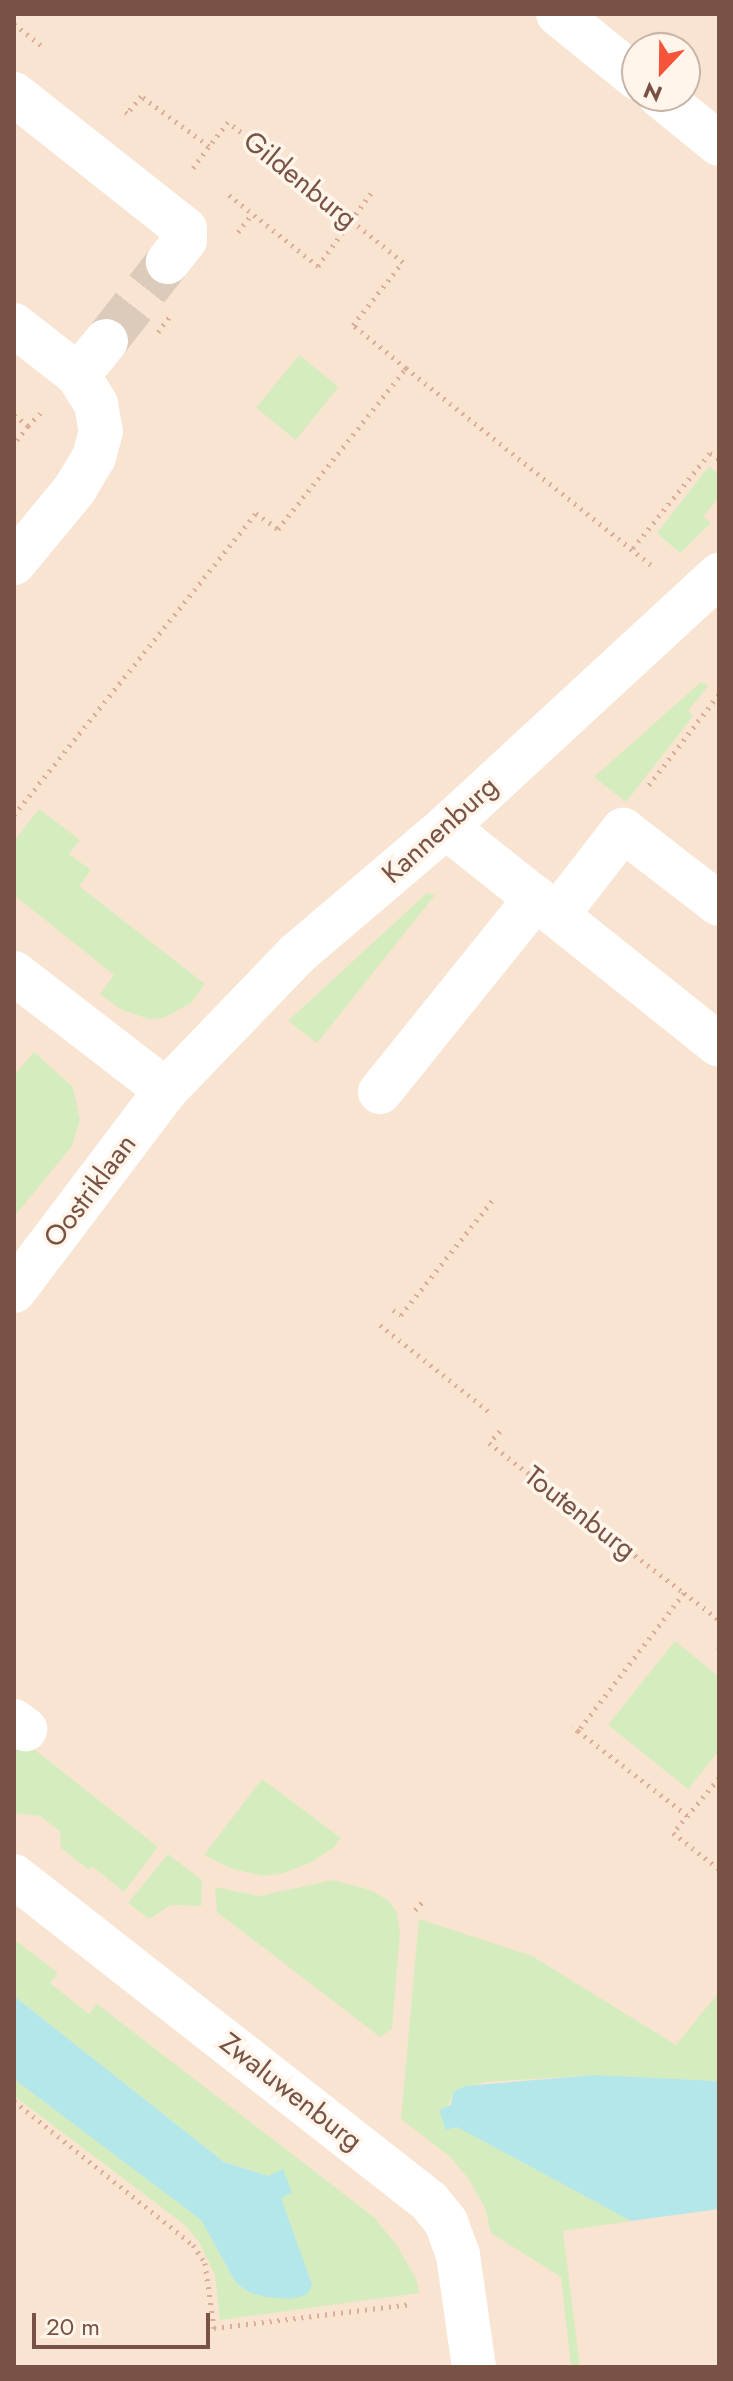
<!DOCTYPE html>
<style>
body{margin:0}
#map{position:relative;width:733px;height:2381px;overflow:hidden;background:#fef1e1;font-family:Jost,sans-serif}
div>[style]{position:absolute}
.residential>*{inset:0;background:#f9e4d2}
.green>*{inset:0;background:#d5edbe;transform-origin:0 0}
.water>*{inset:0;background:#b4e7ea}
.minor-tunnel>*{height:44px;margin-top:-22px;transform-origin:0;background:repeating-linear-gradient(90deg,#dccaba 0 44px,transparent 0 66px)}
.path>*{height:5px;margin-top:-2.5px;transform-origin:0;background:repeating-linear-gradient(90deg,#dcad99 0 2px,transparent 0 8px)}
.minor>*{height:44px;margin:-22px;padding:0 22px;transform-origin:22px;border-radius:22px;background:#fff}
span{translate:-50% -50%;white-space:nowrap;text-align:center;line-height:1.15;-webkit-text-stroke:7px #fff5ea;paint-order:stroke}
.street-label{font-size:28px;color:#785345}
.frame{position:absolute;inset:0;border:16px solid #785345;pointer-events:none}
.north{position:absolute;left:621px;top:32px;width:80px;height:80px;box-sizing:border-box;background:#fff5ea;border:2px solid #c9b4a8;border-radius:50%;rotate:202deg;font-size:22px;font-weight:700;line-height:32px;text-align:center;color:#785345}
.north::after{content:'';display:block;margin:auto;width:28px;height:36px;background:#f5543a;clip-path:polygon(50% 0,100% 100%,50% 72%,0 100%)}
.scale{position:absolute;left:32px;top:2313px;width:178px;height:36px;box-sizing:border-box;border:4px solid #785345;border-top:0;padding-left:10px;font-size:24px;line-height:28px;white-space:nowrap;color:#785345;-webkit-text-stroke:6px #fff5ea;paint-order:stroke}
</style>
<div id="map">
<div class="residential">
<i style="clip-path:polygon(evenodd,14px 14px,719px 14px,719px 2367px,14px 2367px,14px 14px,637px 48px,685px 48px,685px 96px,637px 96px,637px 48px)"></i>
</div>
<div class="green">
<i style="left:299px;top:355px;width:51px;height:68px;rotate:39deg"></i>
<i style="clip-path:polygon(709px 466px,719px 475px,719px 497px,703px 517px,711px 523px,680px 553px,657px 533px)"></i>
<i style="clip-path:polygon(701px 682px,708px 686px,688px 711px,693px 716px,626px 802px,594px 777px)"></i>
<i style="clip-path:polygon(39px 809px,80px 840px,69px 854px,91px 870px,79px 886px,205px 984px,191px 1003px,163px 1018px,149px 1019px,120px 1009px,100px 994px,114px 975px,14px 895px,14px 841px)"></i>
<i style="clip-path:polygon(427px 893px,435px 895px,317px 1043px,288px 1021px)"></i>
<i style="clip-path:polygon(34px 1052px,73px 1087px,80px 1120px,72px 1146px,14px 1217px,14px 1075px)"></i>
<i style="clip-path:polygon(675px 1641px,719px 1677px,719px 1751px,688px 1789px,608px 1725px)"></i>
<i style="clip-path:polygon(20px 1738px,158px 1847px,124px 1892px,92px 1866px,89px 1870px,61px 1848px,60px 1831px,40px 1816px,14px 1813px,14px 1744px)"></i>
<i style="clip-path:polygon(262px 1779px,341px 1838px,333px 1848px,312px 1862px,284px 1873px,264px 1876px,232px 1869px,204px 1855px)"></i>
<i style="clip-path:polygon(168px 1854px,202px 1880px,201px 1906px,171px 1905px,149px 1919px,128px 1903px)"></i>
<i style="clip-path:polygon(333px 1880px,370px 1890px,388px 1900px,397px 1912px,400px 1933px,392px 2029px,380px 2037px,217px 1912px,215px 1887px,259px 1896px)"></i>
<i style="clip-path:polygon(419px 1919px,532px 1956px,676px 2045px,719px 1992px,719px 2081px,594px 2075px,485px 2082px,453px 2092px,444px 2118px,446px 2130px,457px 2127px,631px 2221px,563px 2231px,580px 2367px,571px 2367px,561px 2277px,491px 2233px,485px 2208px,468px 2178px,449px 2156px,401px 2119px)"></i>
<i style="clip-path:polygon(14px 1939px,58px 1973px,50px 1983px,89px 2014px,97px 2004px,375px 2218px,398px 2247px,416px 2279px,419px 2293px,220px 2320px,215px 2275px,199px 2242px,185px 2225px,14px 2096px,14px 2079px,201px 2220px,236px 2283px,250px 2293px,288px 2299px,312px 2284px,280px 2198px,283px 2170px,268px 2176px,224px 2162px,14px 1996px)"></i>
</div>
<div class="water">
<i style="clip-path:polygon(14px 1996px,224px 2162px,268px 2176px,283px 2169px,292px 2193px,281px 2198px,312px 2284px,307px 2295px,288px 2299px,267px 2297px,250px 2293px,236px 2283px,201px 2220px,14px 2079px)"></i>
<i style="clip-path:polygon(594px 2075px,719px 2081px,719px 2209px,631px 2221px,457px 2127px,446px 2130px,439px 2110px,451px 2105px,453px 2092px,465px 2086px)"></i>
</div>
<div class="minor-tunnel">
<i style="left:106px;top:341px;width:100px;rotate:-51.9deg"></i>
</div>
<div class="path">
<i style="left:14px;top:24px;width:34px;rotate:38deg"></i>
<i style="left:193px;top:168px;width:27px;rotate:-54deg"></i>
<i style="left:229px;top:195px;width:114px;rotate:38.6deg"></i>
<i style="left:318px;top:266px;width:90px;rotate:-54deg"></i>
<i style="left:238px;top:232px;width:23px;rotate:-52deg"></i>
<i style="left:158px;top:332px;width:21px;rotate:-53deg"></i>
<i style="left:406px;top:368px;width:314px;rotate:38.8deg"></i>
<i style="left:14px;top:415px;width:18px;rotate:38deg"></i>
<i style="left:28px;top:426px;width:22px;rotate:129deg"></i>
<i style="left:28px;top:426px;width:19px;rotate:-47deg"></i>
<i style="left:633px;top:548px;width:122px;rotate:-51deg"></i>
<i style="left:710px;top:453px;width:11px;rotate:34deg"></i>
<i style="left:649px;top:785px;width:115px;rotate:-52.4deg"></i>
<i style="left:14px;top:815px;width:387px;rotate:-51.3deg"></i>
<i style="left:256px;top:513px;width:27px;rotate:36deg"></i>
<i style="left:278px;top:529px;width:206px;rotate:-51.5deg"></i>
<i style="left:406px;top:368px;width:68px;rotate:-140.9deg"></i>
<i style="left:353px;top:325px;width:80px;rotate:-51.6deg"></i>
<i style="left:403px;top:262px;width:224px;rotate:-141.3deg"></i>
<i style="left:228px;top:122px;width:31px;rotate:128deg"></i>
<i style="left:209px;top:146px;width:84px;rotate:-143.7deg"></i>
<i style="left:141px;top:96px;width:22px;rotate:129deg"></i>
<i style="left:127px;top:113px;width:4px;rotate:-146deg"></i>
<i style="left:393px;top:1310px;width:9px;rotate:32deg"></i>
<i style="left:401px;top:1315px;width:146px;rotate:-51.4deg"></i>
<i style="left:380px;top:1325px;width:138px;rotate:38.5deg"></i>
<i style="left:500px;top:1431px;width:16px;rotate:133deg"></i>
<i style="left:489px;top:1443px;width:246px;rotate:37.6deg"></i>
<i style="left:684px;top:1593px;width:174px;rotate:127.5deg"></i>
<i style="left:578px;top:1731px;width:8px;rotate:-140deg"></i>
<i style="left:684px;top:1593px;width:44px;rotate:37.6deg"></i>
<i style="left:719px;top:1647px;width:5px;rotate:90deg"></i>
<i style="left:578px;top:1731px;width:139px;rotate:37.7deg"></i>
<i style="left:719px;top:1778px;width:72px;rotate:129.9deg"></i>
<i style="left:673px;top:1833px;width:58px;rotate:38deg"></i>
<i style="left:415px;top:1910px;width:12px;rotate:-48deg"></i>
<i style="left:14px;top:2101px;width:230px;rotate:38.8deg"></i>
<i style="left:193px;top:2245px;width:22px;rotate:56deg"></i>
<i style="left:205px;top:2263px;width:66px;rotate:82.1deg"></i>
<i style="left:214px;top:2328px;width:199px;rotate:-6.9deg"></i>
</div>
<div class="minor">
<i style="left:558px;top:14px;width:102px;rotate:39deg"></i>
<i style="left:14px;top:94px;width:218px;rotate:38.3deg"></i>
<i style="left:185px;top:229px;width:11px;rotate:90deg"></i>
<i style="left:185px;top:240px;width:28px;rotate:128deg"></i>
<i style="left:660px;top:96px;width:76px;rotate:39.1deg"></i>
<i style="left:14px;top:325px;width:81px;rotate:38deg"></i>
<i style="left:78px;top:375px;width:34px;rotate:58deg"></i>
<i style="left:96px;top:404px;width:27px;rotate:80deg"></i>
<i style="left:101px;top:431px;width:27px;rotate:105deg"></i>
<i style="left:94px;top:457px;width:37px;rotate:121deg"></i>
<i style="left:75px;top:489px;width:96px;rotate:129.5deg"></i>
<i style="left:78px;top:375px;width:44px;rotate:-50.5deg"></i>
<i style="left:446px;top:827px;width:349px;rotate:38.6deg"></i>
<i style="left:557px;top:915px;width:108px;rotate:-52.2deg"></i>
<i style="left:623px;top:830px;width:121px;rotate:37.6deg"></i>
<i style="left:14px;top:973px;width:192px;rotate:37.6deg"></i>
<i style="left:380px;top:1092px;width:249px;rotate:-51.2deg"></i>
<i style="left:14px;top:1291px;width:252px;rotate:-52.9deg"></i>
<i style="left:166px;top:1090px;width:190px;rotate:-46.1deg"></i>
<i style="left:298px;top:953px;width:194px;rotate:-40.4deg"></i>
<i style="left:446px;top:827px;width:372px;rotate:-42.7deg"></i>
<i style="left:14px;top:1721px;width:14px;rotate:36deg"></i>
<i style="left:14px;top:1876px;width:527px;rotate:38.07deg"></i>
<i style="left:429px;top:2201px;width:27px;rotate:51deg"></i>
<i style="left:446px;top:2222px;width:35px;rotate:70deg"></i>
<i style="left:458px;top:2255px;width:113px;rotate:81.9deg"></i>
</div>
<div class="street-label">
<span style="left:300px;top:180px;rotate:39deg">Gildenburg</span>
<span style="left:440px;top:830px;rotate:-42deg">Kannenburg</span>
<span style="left:90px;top:1191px;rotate:-53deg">Oostriklaan</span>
<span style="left:580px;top:1513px;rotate:38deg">Toutenburg</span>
<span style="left:291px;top:2092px;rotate:38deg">Zwaluwenburg</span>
</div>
<div class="frame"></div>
<div class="north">N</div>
<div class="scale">20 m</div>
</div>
